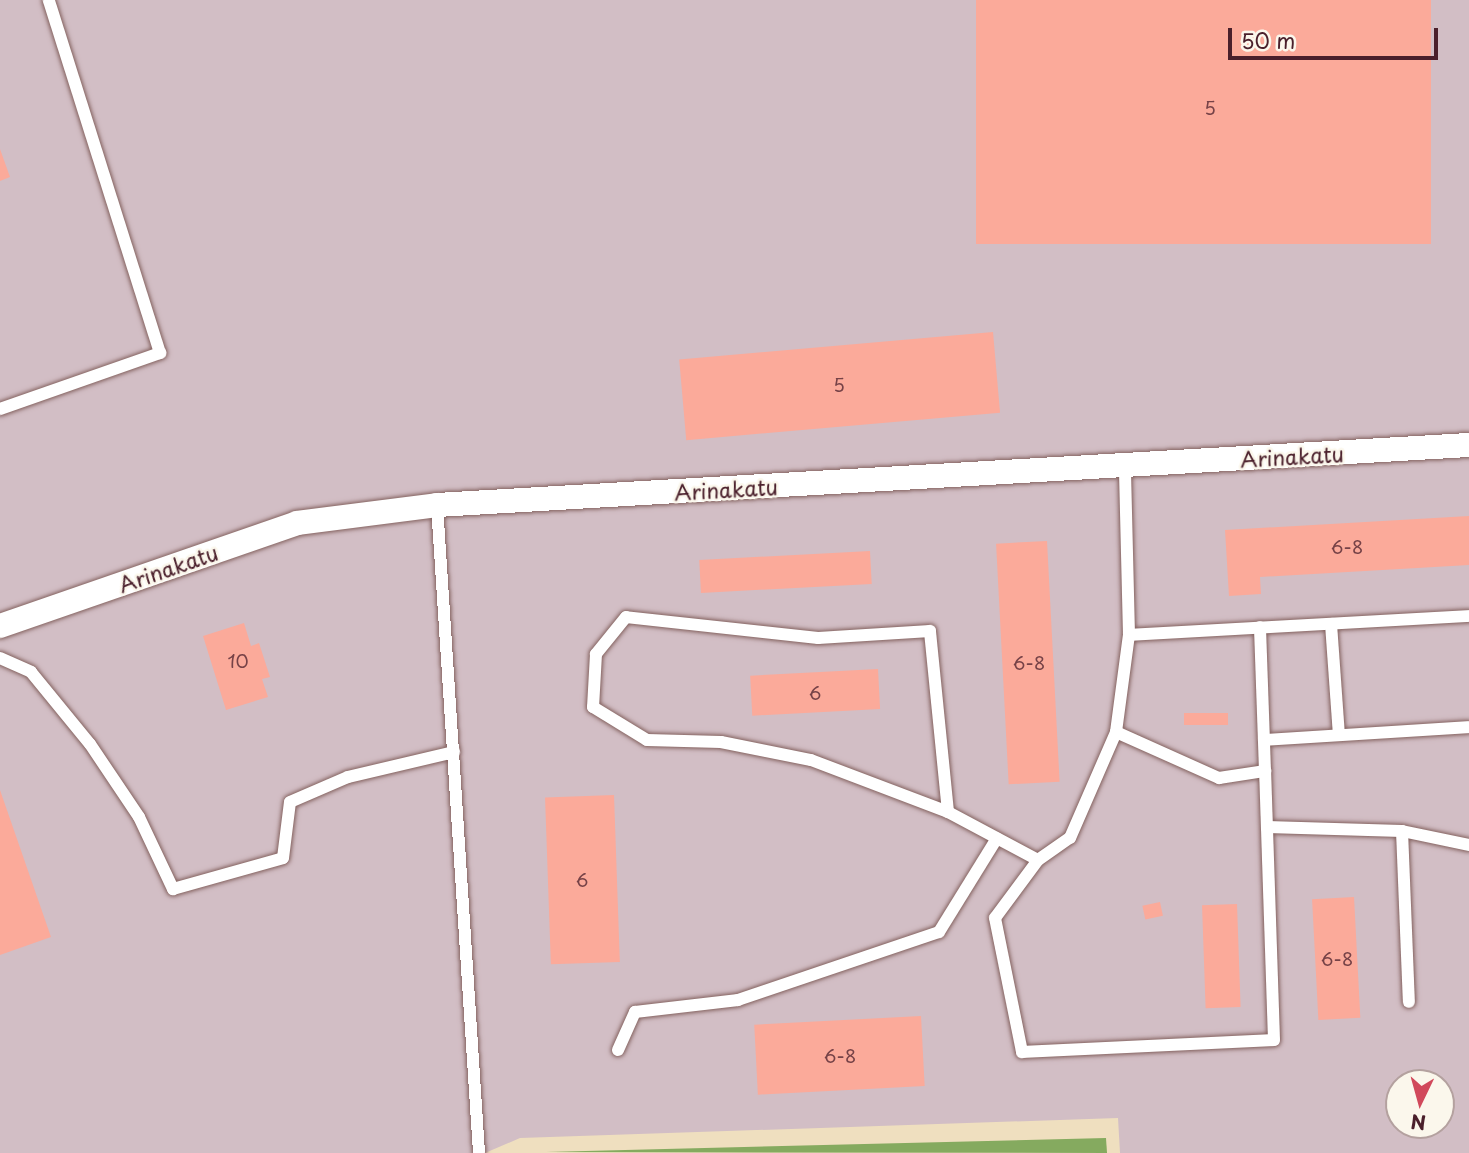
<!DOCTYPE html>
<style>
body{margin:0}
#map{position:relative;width:1469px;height:1153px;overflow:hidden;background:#efdfbf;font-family:"Playpen Sans",sans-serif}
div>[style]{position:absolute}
.industrial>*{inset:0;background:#d2bec5}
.forest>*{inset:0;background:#85aa5f}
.building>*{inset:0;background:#fbaa9a;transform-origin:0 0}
.roads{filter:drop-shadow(0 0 2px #84625f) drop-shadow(0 0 2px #84625f)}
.service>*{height:12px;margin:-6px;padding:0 6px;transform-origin:6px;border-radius:6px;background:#fff}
.minor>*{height:24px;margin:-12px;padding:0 12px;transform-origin:12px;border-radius:12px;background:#fff}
span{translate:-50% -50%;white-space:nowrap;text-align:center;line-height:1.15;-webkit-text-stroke:5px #fbf7ec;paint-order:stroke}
.number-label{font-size:18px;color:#764247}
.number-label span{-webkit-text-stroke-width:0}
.street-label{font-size:21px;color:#4a1f2b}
.north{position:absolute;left:1385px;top:1069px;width:70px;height:70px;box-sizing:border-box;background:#fbf7ec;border:2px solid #b4a19f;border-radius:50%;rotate:185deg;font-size:19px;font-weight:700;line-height:28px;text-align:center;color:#4a1f2b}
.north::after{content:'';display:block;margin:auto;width:24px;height:32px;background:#d1495b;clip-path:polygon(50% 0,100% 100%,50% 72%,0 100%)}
.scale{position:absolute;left:1228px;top:28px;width:210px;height:32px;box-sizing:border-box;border:4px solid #4a1f2b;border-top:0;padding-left:9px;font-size:21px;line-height:24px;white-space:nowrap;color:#4a1f2b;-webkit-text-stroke:5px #fbf7ec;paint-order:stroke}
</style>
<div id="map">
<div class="industrial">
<i style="clip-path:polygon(evenodd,0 0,1469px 0,1469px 1153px,1120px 1153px,1118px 1118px,520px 1138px,485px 1153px,0 1153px,0 0,1399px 1083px,1441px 1083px,1441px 1125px,1399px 1125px,1399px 1083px)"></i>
</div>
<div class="forest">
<i style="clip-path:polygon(1106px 1138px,1107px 1153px,546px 1152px)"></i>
</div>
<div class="building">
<i style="left:976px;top:0;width:455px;height:244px"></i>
<i style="clip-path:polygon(0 149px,10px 177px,0 181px)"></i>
<i style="left:993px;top:332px;width:81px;height:315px;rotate:85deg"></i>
<i style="clip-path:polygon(1469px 516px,1469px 565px,1260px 577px,1261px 594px,1229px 596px,1225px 530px)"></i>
<i style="left:1047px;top:541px;width:241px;height:51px;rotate:87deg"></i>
<i style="left:870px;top:551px;width:33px;height:171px;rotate:87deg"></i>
<i style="clip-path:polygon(244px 623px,251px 646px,259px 643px,270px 677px,262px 679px,268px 697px,226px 710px,203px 636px)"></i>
<i style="left:878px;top:669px;width:40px;height:128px;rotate:87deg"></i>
<i style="left:1228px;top:713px;width:12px;height:44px;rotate:90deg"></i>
<i style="clip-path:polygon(0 790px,51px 937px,0 955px)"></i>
<i style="left:614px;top:795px;width:167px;height:69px;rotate:88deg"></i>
<i style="left:1354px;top:897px;width:121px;height:42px;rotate:87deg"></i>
<i style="left:1160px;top:902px;width:14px;height:18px;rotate:78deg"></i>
<i style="left:1237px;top:904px;width:103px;height:35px;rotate:88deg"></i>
<i style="left:921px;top:1016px;width:70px;height:167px;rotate:87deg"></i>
</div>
<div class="roads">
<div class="service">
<i style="left:0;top:409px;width:170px;rotate:-19.3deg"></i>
<i style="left:160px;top:353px;width:370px;rotate:-107.5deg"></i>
<i style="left:437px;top:505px;width:649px;rotate:86.29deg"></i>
<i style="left:1331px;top:624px;width:111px;rotate:85.9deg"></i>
<i style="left:1129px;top:635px;width:341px;rotate:-3.2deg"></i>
<i style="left:0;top:658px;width:34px;rotate:24deg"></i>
<i style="left:31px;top:672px;width:93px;rotate:50.7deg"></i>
<i style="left:90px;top:744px;width:88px;rotate:56.1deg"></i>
<i style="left:139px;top:817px;width:80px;rotate:64.7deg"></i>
<i style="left:173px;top:889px;width:114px;rotate:-15.7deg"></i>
<i style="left:283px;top:858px;width:56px;rotate:-82.9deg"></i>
<i style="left:290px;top:802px;width:63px;rotate:-23.3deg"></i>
<i style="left:348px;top:777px;width:109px;rotate:-13.3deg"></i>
<i style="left:1116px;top:732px;width:113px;rotate:24.1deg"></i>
<i style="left:1219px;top:778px;width:47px;rotate:-8.7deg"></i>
<i style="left:1265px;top:771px;width:144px;rotate:-92deg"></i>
<i style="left:1264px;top:740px;width:205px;rotate:-3.6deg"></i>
<i style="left:948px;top:812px;width:182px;rotate:-95.7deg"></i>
<i style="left:930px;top:631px;width:112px;rotate:176.4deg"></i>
<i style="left:818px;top:638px;width:193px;rotate:-173.8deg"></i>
<i style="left:626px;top:617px;width:48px;rotate:129deg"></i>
<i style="left:596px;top:654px;width:53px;rotate:93.2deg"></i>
<i style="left:593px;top:707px;width:63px;rotate:31.4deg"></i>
<i style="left:647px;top:740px;width:74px;rotate:1.5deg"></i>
<i style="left:721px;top:742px;width:92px;rotate:11.3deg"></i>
<i style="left:811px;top:760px;width:147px;rotate:20.8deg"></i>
<i style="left:948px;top:812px;width:102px;rotate:28.1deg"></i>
<i style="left:1038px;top:860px;width:39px;rotate:-35deg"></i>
<i style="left:1070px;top:838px;width:116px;rotate:-66.5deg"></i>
<i style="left:1116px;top:732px;width:98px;rotate:-82.4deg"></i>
<i style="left:1129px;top:635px;width:169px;rotate:-91.4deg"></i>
<i style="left:1267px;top:827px;width:135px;rotate:1.7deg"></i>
<i style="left:1402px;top:831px;width:68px;rotate:11.8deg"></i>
<i style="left:1402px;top:831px;width:171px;rotate:87.7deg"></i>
<i style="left:1038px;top:860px;width:72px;rotate:126.6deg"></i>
<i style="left:995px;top:918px;width:137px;rotate:78.6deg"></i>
<i style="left:1022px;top:1052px;width:252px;rotate:-2.7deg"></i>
<i style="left:1274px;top:1040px;width:269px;rotate:-91.9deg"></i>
<i style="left:618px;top:1050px;width:42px;rotate:-65.9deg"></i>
<i style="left:635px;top:1012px;width:104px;rotate:-6.6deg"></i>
<i style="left:738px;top:1000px;width:212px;rotate:-18.7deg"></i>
<i style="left:939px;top:932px;width:110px;rotate:-58.3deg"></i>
</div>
<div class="minor">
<i style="left:0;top:626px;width:314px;rotate:-19.1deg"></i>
<i style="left:297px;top:523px;width:141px;rotate:-7.3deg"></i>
<i style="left:437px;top:505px;width:1034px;rotate:-3.33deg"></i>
</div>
</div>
<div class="number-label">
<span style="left:1210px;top:108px">5</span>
<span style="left:839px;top:385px">5</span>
<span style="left:1347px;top:547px">6-8</span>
<span style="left:238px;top:661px">10</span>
<span style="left:1029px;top:663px">6-8</span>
<span style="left:815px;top:693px">6</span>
<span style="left:582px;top:880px">6</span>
<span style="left:1337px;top:959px">6-8</span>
<span style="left:840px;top:1056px">6-8</span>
</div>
<div class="street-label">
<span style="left:1292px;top:456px;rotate:-3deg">Arinakatu</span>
<span style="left:726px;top:489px;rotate:-3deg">Arinakatu</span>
<span style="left:168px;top:568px;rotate:-19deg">Arinakatu</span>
</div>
<div class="north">N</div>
<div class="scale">50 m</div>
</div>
